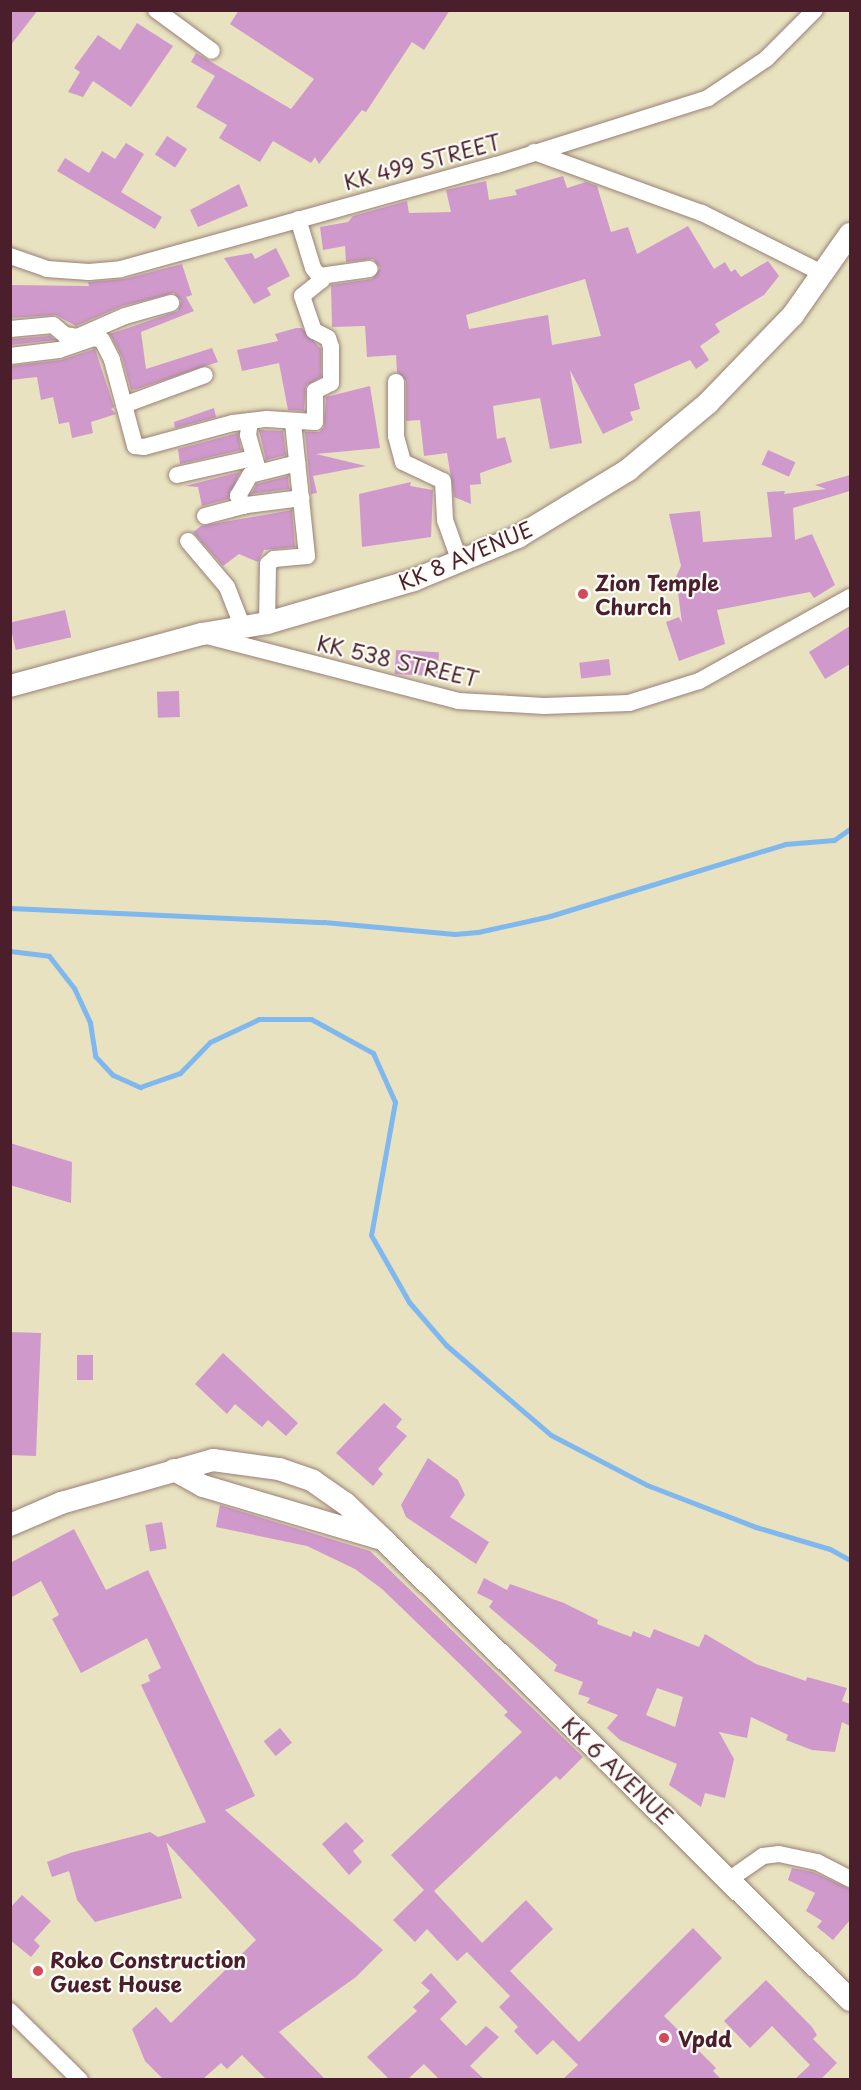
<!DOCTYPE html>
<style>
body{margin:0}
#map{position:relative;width:861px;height:2090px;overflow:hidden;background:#e8e2c0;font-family:"Playpen Sans",sans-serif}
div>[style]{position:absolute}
.stream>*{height:5px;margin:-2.5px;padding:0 2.5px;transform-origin:2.5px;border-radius:2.5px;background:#7fb7ef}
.building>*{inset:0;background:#d099cc;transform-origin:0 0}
.roads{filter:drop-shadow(0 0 2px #998076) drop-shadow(0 0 2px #998076)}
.minor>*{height:16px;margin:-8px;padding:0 8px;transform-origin:8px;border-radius:8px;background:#fff}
.secondary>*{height:22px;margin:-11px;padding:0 11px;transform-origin:11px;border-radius:11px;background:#fff}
.dots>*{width:16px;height:16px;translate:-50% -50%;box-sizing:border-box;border:3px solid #fdfcf7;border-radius:50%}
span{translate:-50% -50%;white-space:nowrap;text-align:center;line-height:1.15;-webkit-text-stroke:4.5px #fdfcf7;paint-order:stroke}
.street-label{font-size:21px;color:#4a1f2b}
.poi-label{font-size:21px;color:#4a1f2b;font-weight:700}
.left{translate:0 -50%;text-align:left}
.frame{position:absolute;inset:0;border:12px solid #4a1f2b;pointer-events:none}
</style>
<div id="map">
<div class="stream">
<i style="left:10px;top:908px;width:314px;rotate:2.6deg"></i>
<i style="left:324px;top:922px;width:131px;rotate:5.3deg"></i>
<i style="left:454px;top:934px;width:24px;rotate:-5deg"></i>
<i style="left:478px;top:932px;width:74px;rotate:-12.5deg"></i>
<i style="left:550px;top:916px;width:246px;rotate:-17deg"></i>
<i style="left:785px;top:844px;width:49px;rotate:-4.7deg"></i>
<i style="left:834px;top:840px;width:19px;rotate:-35deg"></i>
<i style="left:10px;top:951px;width:39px;rotate:7deg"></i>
<i style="left:49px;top:956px;width:41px;rotate:52deg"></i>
<i style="left:74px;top:988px;width:38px;rotate:65deg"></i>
<i style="left:90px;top:1023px;width:33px;rotate:81deg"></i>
<i style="left:95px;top:1056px;width:26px;rotate:47deg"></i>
<i style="left:113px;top:1075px;width:30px;rotate:24deg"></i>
<i style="left:140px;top:1087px;width:42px;rotate:-19.3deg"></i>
<i style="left:180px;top:1073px;width:43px;rotate:-45.9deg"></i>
<i style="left:210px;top:1042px;width:54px;rotate:-25.1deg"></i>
<i style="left:259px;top:1019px;width:52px"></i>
<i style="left:311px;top:1019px;width:71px;rotate:28.7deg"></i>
<i style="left:373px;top:1053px;width:54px;rotate:65.8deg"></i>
<i style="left:395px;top:1102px;width:135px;rotate:100.2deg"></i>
<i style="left:371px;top:1235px;width:77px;rotate:60.4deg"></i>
<i style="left:409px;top:1302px;width:57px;rotate:49.3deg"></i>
<i style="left:446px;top:1345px;width:138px;rotate:40.6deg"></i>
<i style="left:551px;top:1435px;width:108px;rotate:27.5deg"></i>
<i style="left:647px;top:1485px;width:117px;rotate:21.1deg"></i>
<i style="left:756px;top:1527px;width:77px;rotate:16.6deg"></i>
<i style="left:830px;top:1549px;width:23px;rotate:29deg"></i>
</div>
<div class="building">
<i style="clip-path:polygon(10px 10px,38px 10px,10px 46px)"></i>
<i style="clip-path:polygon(239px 10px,450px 10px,424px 50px,412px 42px,366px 112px,362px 110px,319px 164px,315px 157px,311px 163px,273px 141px,260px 162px,219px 138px,227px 125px,196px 107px,215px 76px,191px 62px,196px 53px,291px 109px,314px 79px,230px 24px)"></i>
<i style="clip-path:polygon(137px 23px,173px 46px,131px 107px,93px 81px,83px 97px,68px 92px,80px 72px,74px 68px,98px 35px,120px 50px)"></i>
<i style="left:167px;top:136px;width:24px;height:22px;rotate:33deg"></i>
<i style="clip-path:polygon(126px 143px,144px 154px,121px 192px,162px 217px,155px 229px,57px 171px,65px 158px,89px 173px,102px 151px,115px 159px)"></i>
<i style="clip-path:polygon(evenodd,563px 176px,567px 188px,586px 182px,597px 186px,611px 232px,628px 227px,637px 254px,688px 226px,714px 269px,725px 262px,731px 272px,735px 269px,741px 277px,768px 261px,779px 276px,764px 295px,715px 324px,720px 332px,700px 346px,709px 360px,696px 369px,690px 360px,634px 384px,640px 409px,630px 412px,633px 420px,603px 434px,570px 370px,582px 443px,550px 449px,540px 398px,493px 406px,497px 439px,505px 437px,512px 462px,480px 473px,481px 484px,470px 485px,471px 504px,454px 497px,447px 453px,424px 456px,420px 420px,406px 421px,406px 381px,397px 372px,396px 355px,367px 357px,365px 326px,332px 327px,331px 285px,372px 279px,380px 268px,373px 259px,346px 262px,345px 246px,323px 250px,320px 227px,348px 222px,353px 216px,407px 201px,409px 213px,451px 212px,446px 190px,486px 181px,489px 200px,517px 195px,515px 190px,563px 176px,585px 279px,601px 336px,552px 345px,548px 315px,469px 329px,466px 315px,585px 279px)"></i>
<i style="clip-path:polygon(239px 184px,248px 206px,198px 227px,190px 210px)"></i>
<i style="clip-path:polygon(276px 248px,290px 276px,267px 288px,271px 295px,254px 304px,224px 258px,252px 253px,255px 259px)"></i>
<i style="clip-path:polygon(182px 264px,192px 295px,186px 297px,194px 311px,141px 332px,146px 369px,212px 348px,218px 362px,137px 389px,131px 390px,122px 357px,110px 334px,178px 311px,181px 301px,174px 293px,122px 306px,76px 326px,56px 315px,10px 318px,10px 285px,89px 286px,88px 282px,124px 279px)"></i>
<i style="clip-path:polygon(296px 328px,302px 328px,321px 349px,321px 377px,306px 386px,304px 411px,288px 410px,279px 363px,242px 371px,237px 350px,278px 341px,275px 334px)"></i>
<i style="clip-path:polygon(50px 336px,55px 340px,10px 345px,10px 339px)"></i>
<i style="clip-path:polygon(95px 349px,114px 407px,111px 409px,116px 414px,91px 422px,93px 433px,72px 438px,69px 422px,59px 424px,53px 397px,41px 400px,37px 377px,10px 380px,10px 366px,61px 360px)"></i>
<i style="clip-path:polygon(370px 386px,380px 448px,316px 454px,366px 466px,313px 476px,317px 493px,311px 494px,305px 432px,319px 432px,324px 427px,326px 397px)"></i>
<i style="clip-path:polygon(214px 408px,216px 417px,175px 428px,174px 422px)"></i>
<i style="clip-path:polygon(259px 430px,283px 431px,286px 455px,266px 460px)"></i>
<i style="clip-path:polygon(238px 433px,241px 450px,180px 464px,178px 449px)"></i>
<i style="left:768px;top:450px;width:30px;height:16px;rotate:24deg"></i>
<i style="clip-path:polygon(240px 472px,228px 499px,202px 506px,198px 487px,185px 486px)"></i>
<i style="clip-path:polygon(850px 475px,850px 491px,793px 508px,795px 540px,812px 534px,835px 585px,814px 598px,810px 592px,717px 610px,725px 644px,679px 661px,666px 622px,679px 617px,682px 623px,676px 577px,681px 566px,669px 514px,700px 511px,703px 542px,772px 537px,767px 492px,785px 491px,784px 494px,826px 489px,815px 485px)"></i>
<i style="clip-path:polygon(288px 476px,289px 489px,251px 494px,257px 484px)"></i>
<i style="clip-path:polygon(411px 482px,410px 486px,433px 490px,431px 537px,362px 547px,359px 494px)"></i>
<i style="clip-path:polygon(292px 510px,295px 547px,264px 550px,258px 562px,239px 554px,223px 566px,193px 532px,201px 526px)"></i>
<i style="left:65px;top:610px;width:28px;height:57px;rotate:77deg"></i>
<i style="clip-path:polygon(850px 626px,850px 664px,825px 679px,809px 652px)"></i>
<i style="left:396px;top:650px;width:43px;height:24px;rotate:3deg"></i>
<i style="left:609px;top:659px;width:16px;height:30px;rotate:83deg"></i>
<i style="left:179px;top:691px;width:26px;height:22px;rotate:88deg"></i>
<i style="clip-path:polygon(10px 1143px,72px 1162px,71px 1203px,10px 1185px)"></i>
<i style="clip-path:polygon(10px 1332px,41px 1333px,36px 1456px,10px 1455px)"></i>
<i style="clip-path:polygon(223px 1353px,298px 1423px,286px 1436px,268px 1420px,262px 1427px,235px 1404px,227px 1414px,195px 1384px)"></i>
<i style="left:77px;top:1355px;width:16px;height:25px"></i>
<i style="clip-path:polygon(384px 1403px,402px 1419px,396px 1427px,407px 1436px,378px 1469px,383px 1474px,373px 1486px,336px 1453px)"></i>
<i style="clip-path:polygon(428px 1458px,458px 1480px,465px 1495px,450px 1517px,489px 1542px,476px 1564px,406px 1517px,401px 1505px)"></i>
<i style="clip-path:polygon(220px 1505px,370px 1551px,583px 1757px,560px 1780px,556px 1776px,434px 1891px,482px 1943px,526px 1900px,553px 1929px,510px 1971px,579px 2042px,693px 1928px,722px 1958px,664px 2016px,716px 2068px,713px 2071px,721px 2079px,563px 2079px,578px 2065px,553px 2040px,537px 2055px,514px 2031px,518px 2027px,499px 2007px,510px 1996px,467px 1952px,457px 1961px,427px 1929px,415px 1942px,393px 1920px,424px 1890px,391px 1855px,522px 1732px,504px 1715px,508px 1712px,464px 1668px,382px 1589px,355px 1569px,307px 1546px,216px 1527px)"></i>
<i style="left:162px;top:1522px;width:27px;height:17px;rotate:80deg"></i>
<i style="clip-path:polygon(74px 1529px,106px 1590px,148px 1570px,255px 1796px,225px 1810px,383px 1950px,356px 1977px,279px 2032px,325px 2079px,266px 2079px,242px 2055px,227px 2069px,221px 2063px,203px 2079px,163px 2079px,145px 2061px,132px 2029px,156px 2007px,171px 2023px,256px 1940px,166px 1842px,182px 1898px,95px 1922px,77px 1900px,69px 1871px,52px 1877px,47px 1862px,70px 1853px,150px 1832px,158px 1837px,206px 1822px,141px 1685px,150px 1681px,148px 1675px,161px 1668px,147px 1638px,81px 1673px,52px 1619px,59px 1615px,41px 1581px,10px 1598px,10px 1563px)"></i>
<i style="clip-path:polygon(evenodd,484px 1578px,507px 1590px,510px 1584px,564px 1603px,598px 1620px,597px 1624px,631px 1637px,633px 1631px,650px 1638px,654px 1629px,699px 1647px,705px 1634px,756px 1664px,806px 1681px,807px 1677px,847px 1688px,842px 1701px,850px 1704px,850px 1726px,842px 1722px,835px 1752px,812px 1750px,786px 1740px,788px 1735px,751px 1717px,747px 1738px,719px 1732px,734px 1759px,725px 1798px,705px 1793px,701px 1807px,669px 1785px,677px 1764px,620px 1740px,607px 1728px,618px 1715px,587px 1703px,590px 1698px,578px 1694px,583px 1682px,554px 1671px,557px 1665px,489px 1607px,493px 1601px,477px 1593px,484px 1578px,657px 1688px,683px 1697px,675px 1727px,646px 1715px,657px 1688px)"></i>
<i style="left:280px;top:1728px;width:19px;height:21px;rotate:51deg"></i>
<i style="clip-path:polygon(346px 1822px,364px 1841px,353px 1851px,362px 1862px,349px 1875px,322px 1844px)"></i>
<i style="clip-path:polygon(792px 1868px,813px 1872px,850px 1889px,850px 1920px,833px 1940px,817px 1927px,822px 1921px,806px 1911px,815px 1893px,788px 1880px)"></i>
<i style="clip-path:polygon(22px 1895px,51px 1921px,34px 1940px,40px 1946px,31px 1957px,10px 1940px,10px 1908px)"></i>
<i style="clip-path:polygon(431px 1973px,457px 2002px,440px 2019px,466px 2046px,486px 2026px,499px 2037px,470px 2066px,484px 2079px,439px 2079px,424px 2064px,408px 2079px,389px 2079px,367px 2057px,417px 2011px,413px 2007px,430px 1991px,421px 1983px)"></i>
<i style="clip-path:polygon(766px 1980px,812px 2027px,817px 2035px,813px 2039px,837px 2063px,821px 2079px,795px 2079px,810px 2065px,772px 2026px,750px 2048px,724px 2021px)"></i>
</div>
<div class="roads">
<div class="minor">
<i style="left:156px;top:10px;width:69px;rotate:36.2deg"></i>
<i style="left:534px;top:152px;width:179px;rotate:20deg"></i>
<i style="left:702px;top:213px;width:136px;rotate:26.6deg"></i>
<i style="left:10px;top:256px;width:39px;rotate:19deg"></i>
<i style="left:47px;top:269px;width:42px;rotate:4.1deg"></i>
<i style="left:89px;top:272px;width:32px;rotate:-5deg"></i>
<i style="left:121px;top:269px;width:390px;rotate:-15.5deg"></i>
<i style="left:497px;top:165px;width:221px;rotate:-17.6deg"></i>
<i style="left:708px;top:98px;width:70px;rotate:-33.9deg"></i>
<i style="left:766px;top:59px;width:69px;rotate:-45deg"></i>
<i style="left:320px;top:276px;width:50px;rotate:-8deg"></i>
<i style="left:10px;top:329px;width:43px;rotate:-5.3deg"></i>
<i style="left:53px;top:325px;width:16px;rotate:40deg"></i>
<i style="left:65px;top:335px;width:12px;rotate:9deg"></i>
<i style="left:77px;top:337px;width:52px;rotate:-23.6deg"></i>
<i style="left:125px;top:316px;width:48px;rotate:-15.8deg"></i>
<i style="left:10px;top:356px;width:49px;rotate:-7deg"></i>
<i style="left:59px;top:350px;width:37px;rotate:-19deg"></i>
<i style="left:94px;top:338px;width:8px;rotate:14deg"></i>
<i style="left:102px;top:340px;width:22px;rotate:63deg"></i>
<i style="left:112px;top:360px;width:89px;rotate:75deg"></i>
<i style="left:135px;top:446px;width:9px;rotate:6deg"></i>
<i style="left:144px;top:447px;width:92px;rotate:-15.1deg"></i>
<i style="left:233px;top:423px;width:34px;rotate:-7deg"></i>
<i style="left:267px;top:419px;width:48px;rotate:3.6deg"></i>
<i style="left:315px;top:422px;width:31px;rotate:-90deg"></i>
<i style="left:315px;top:391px;width:18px;rotate:-27deg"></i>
<i style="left:331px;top:383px;width:36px;rotate:-90deg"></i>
<i style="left:331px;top:347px;width:9px;rotate:-108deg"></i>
<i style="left:328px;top:338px;width:16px;rotate:-153deg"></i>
<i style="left:314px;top:331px;width:37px;rotate:-109deg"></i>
<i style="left:302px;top:296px;width:26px;rotate:-39deg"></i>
<i style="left:322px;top:280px;width:15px;rotate:-127deg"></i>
<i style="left:313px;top:268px;width:51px;rotate:-107deg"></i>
<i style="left:396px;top:382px;width:54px;rotate:90deg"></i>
<i style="left:396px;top:436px;width:27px;rotate:75deg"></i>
<i style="left:403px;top:462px;width:44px;rotate:25.4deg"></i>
<i style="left:443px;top:481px;width:39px;rotate:87deg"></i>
<i style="left:445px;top:520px;width:45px;rotate:70.3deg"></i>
<i style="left:124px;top:405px;width:86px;rotate:-20.3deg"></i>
<i style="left:250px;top:421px;width:14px;rotate:98deg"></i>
<i style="left:248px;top:435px;width:33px;rotate:74deg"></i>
<i style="left:177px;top:475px;width:78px;rotate:-12.6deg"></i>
<i style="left:244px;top:506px;width:12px;rotate:-121deg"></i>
<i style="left:238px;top:496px;width:24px;rotate:-60deg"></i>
<i style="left:250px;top:475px;width:49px;rotate:-14.3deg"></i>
<i style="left:205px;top:516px;width:43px;rotate:-14.7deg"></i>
<i style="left:247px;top:505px;width:55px;rotate:-7.3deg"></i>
<i style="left:188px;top:541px;width:60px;rotate:49.7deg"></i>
<i style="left:227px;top:587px;width:44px;rotate:68.7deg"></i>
<i style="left:267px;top:623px;width:59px;rotate:-89deg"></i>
<i style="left:268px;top:564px;width:8px;rotate:-40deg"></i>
<i style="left:274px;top:559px;width:33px;rotate:-5deg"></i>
<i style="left:307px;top:556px;width:135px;rotate:-96deg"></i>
<i style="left:207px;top:636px;width:259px;rotate:14.5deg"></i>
<i style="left:458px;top:701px;width:86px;rotate:3.3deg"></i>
<i style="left:544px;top:706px;width:85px;rotate:-2deg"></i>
<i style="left:629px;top:703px;width:73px;rotate:-17.4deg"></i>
<i style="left:699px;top:681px;width:173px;rotate:-29.1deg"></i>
<i style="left:730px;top:1879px;width:40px;rotate:-34.9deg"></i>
<i style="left:763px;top:1856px;width:16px;rotate:-7deg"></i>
<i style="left:779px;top:1854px;width:39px;rotate:12deg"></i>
<i style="left:817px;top:1862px;width:37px;rotate:27deg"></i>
<i style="left:10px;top:2011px;width:98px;rotate:44.6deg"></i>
</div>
<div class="secondary">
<i style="left:10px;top:686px;width:199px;rotate:-15.2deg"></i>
<i style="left:202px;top:634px;width:66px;rotate:-9.6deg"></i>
<i style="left:267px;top:623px;width:153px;rotate:-16.3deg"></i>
<i style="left:414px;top:580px;width:113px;rotate:-22.5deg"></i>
<i style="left:518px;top:537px;width:129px;rotate:-31.3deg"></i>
<i style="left:628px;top:470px;width:104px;rotate:-39.9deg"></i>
<i style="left:708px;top:403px;width:122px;rotate:-46deg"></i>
<i style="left:793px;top:315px;width:99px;rotate:-54.9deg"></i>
<i style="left:174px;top:1470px;width:33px;rotate:29deg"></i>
<i style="left:203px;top:1486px;width:183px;rotate:16.5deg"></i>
<i style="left:10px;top:1525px;width:56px;rotate:-23.3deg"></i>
<i style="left:61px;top:1503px;width:158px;rotate:-15.8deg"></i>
<i style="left:213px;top:1460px;width:67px;rotate:7.8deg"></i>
<i style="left:279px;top:1469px;width:36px;rotate:19deg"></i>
<i style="left:313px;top:1481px;width:39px;rotate:35deg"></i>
<i style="left:345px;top:1503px;width:55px;rotate:43.5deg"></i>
<i style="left:385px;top:1541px;width:653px;rotate:44.63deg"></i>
</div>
</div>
<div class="dots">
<i style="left:583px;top:594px;background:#d1495b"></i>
<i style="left:38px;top:1971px;background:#d1495b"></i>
<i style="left:664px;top:2038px;background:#d1495b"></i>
</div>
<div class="street-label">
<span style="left:422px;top:161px;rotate:-15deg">KK 499 STREET</span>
<span style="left:465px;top:555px;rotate:-23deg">KK 8 AVENUE</span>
<span style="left:398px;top:660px;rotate:13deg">KK 538 STREET</span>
<span style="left:618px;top:1770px;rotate:44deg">KK 6 AVENUE</span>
</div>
<div class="poi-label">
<span class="left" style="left:595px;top:594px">Zion Temple<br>Church</span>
<span class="left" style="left:50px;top:1971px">Roko Construction<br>Guest House</span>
<span class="left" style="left:678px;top:2038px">Vpdd</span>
</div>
<div class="frame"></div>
</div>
